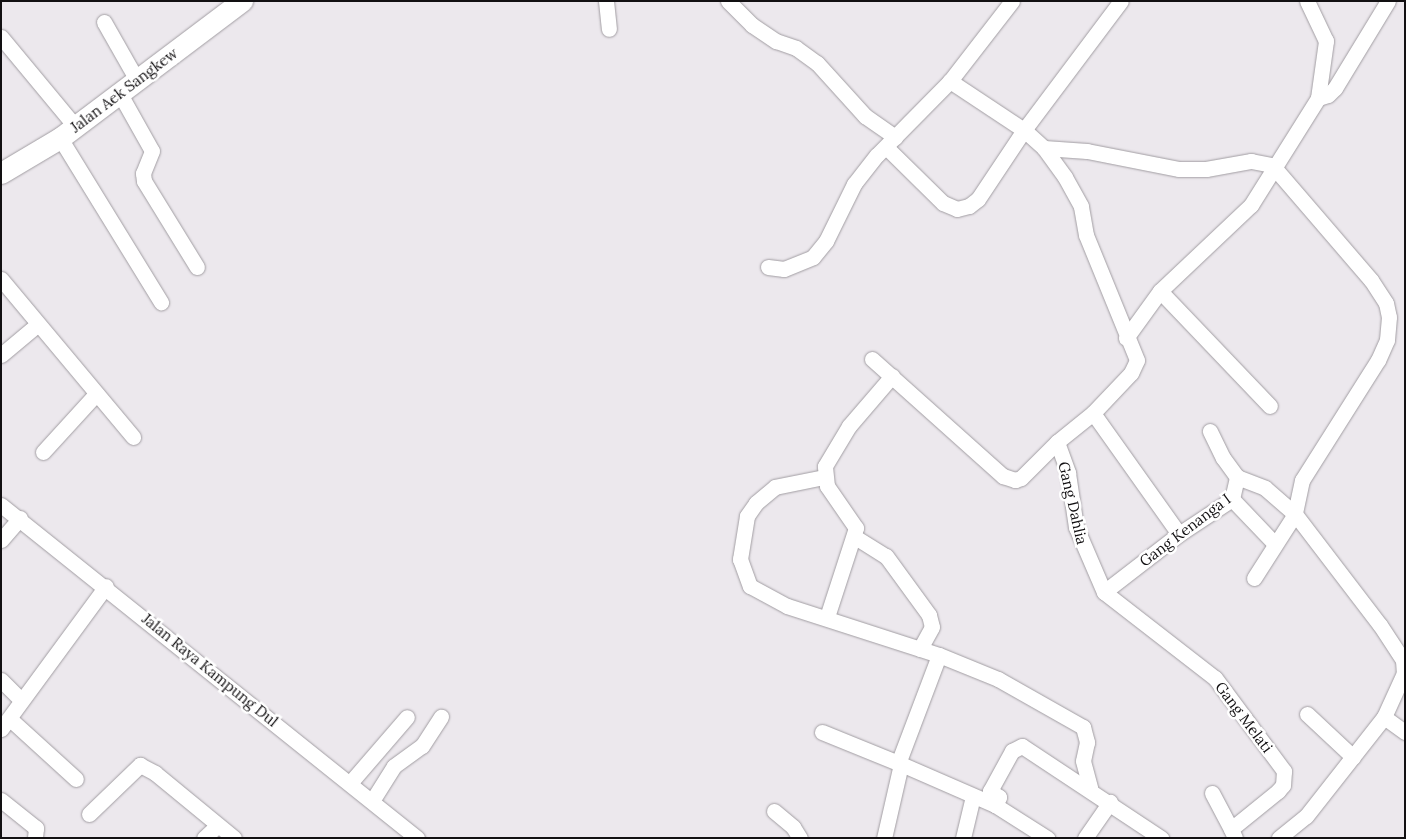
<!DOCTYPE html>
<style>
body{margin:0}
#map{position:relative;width:1406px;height:839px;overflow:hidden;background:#ece8ed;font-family:Lora,serif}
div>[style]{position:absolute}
.roads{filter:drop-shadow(0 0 1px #a19da2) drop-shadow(0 0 1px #a19da2)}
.street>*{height:15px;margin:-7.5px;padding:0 7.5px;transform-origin:7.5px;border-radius:7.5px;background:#fff}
.secondary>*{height:21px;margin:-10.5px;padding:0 10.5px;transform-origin:10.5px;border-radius:10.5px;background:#fff}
span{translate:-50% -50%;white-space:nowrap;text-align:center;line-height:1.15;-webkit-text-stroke:5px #fff;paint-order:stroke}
.street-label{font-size:15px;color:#121012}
.frame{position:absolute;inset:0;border:2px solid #121012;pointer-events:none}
</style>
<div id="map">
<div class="roads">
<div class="street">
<i style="left:606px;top:1px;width:28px;rotate:84deg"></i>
<i style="left:728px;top:1px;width:34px;rotate:45deg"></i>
<i style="left:752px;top:25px;width:29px;rotate:34deg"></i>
<i style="left:776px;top:41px;width:21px;rotate:19deg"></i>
<i style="left:796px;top:48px;width:26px;rotate:36deg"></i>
<i style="left:817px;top:63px;width:72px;rotate:47.8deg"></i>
<i style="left:865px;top:116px;width:37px;rotate:35deg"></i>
<i style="left:104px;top:22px;width:67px;rotate:60.4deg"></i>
<i style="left:1px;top:37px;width:116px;rotate:50.3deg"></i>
<i style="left:120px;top:94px;width:65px;rotate:60.7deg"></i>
<i style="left:152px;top:151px;width:24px;rotate:112deg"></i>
<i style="left:143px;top:173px;width:8px;rotate:83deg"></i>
<i style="left:144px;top:181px;width:101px;rotate:58.4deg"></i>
<i style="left:1318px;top:98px;width:10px;rotate:-17deg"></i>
<i style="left:1328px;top:95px;width:10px;rotate:-45deg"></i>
<i style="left:1335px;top:88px;width:102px;rotate:-58.7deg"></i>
<i style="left:60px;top:138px;width:193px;rotate:58.4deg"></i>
<i style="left:886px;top:147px;width:80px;rotate:44.5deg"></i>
<i style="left:943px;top:203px;width:15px;rotate:23deg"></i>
<i style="left:957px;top:209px;width:12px;rotate:-14deg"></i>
<i style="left:969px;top:206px;width:11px;rotate:-38deg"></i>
<i style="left:978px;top:199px;width:83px;rotate:-56.3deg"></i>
<i style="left:1024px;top:130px;width:161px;rotate:-53.1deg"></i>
<i style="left:1044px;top:148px;width:43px;rotate:4deg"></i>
<i style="left:1087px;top:151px;width:94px;rotate:11.1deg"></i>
<i style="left:1179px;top:169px;width:27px"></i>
<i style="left:1206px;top:169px;width:46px;rotate:-10.1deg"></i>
<i style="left:1251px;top:161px;width:21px;rotate:11deg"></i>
<i style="left:1272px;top:165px;width:152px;rotate:49.3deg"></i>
<i style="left:1371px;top:280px;width:27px;rotate:57deg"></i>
<i style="left:1386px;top:303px;width:14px;rotate:78deg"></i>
<i style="left:1389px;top:317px;width:23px;rotate:95deg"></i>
<i style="left:1387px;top:340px;width:22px;rotate:114deg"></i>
<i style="left:1378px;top:360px;width:142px;rotate:122.3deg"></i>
<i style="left:1302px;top:480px;width:35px;rotate:102deg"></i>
<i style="left:1295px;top:514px;width:76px;rotate:122.6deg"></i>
<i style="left:768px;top:267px;width:16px;rotate:7deg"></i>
<i style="left:784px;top:269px;width:31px;rotate:-22deg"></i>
<i style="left:813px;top:257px;width:21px;rotate:-51deg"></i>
<i style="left:826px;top:241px;width:64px;rotate:-63.8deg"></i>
<i style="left:854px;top:184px;width:37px;rotate:-52deg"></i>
<i style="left:877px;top:155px;width:104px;rotate:-45.4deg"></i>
<i style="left:950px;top:81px;width:101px;rotate:-52.2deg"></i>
<i style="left:1px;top:279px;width:206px;rotate:50.1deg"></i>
<i style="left:1160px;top:291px;width:159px;rotate:46.3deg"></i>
<i style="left:1126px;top:338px;width:58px;rotate:-54.1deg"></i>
<i style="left:1160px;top:291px;width:125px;rotate:-43.4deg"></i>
<i style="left:1251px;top:205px;width:126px;rotate:-57.9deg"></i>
<i style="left:1318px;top:98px;width:58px;rotate:-82deg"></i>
<i style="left:1326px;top:41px;width:44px;rotate:-115.4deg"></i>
<i style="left:1px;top:355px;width:48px;rotate:-40deg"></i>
<i style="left:872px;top:359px;width:176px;rotate:41.8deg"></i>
<i style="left:1003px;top:476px;width:13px;rotate:18deg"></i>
<i style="left:1015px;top:480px;width:6px;rotate:-18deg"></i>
<i style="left:1021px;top:478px;width:51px;rotate:-45deg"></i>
<i style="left:1057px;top:442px;width:46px;rotate:-38.9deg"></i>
<i style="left:1093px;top:413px;width:55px;rotate:-46.5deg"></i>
<i style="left:1131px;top:373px;width:14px;rotate:-65deg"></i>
<i style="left:1137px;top:360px;width:135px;rotate:-112.2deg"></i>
<i style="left:1086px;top:235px;width:29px;rotate:-100deg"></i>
<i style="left:1081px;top:206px;width:33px;rotate:-119deg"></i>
<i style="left:1065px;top:177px;width:36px;rotate:-126deg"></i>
<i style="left:1044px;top:148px;width:27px;rotate:-138deg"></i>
<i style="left:1024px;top:130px;width:89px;rotate:-146.5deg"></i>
<i style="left:1093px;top:413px;width:148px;rotate:54.6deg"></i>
<i style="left:1057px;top:442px;width:33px;rotate:70deg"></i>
<i style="left:1068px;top:473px;width:55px;rotate:81.6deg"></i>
<i style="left:1076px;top:527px;width:71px;rotate:66.7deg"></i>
<i style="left:1104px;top:592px;width:140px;rotate:37.8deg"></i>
<i style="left:1215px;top:678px;width:116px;rotate:53.4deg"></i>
<i style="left:1284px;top:771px;width:14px;rotate:94deg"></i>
<i style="left:1283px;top:785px;width:8px;rotate:130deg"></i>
<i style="left:1278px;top:791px;width:60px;rotate:141deg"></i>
<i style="left:1231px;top:829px;width:10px;rotate:66deg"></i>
<i style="left:43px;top:452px;width:79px;rotate:-47.6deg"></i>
<i style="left:824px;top:477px;width:50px;rotate:168.5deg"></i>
<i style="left:775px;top:487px;width:25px;rotate:140deg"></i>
<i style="left:756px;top:503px;width:16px;rotate:125deg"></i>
<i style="left:747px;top:516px;width:44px;rotate:99.2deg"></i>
<i style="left:740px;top:559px;width:29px;rotate:70deg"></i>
<i style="left:750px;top:586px;width:42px;rotate:28.4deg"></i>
<i style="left:787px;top:606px;width:160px;rotate:17.9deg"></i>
<i style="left:939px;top:655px;width:64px;rotate:22.1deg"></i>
<i style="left:998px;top:679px;width:98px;rotate:29.5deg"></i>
<i style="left:1083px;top:727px;width:16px;rotate:75deg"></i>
<i style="left:1087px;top:742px;width:19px;rotate:102deg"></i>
<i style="left:1083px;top:761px;width:28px;rotate:75deg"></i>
<i style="left:1237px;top:477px;width:30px;rotate:21deg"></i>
<i style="left:1265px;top:488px;width:40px;rotate:41deg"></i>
<i style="left:1295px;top:514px;width:140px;rotate:52.6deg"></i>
<i style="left:1380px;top:625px;width:42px;rotate:56.7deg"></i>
<i style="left:1403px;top:660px;width:13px;rotate:86deg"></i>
<i style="left:1404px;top:673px;width:48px;rotate:114.4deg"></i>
<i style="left:1384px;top:717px;width:126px;rotate:128.2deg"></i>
<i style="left:1306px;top:816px;width:35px;rotate:141deg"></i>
<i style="left:1232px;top:499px;width:62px;rotate:46.3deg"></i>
<i style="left:1px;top:505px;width:533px;rotate:38.68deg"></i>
<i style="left:855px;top:537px;width:36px;rotate:32deg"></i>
<i style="left:886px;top:556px;width:73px;rotate:53.9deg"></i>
<i style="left:929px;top:615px;width:12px;rotate:76deg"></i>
<i style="left:932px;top:627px;width:25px;rotate:119deg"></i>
<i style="left:1px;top:540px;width:29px;rotate:-49deg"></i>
<i style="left:1104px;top:592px;width:95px;rotate:-37.7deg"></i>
<i style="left:1179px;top:534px;width:64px;rotate:-33.4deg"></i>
<i style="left:1232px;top:499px;width:23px;rotate:-77deg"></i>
<i style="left:1237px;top:477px;width:24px;rotate:-126deg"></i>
<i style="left:1223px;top:458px;width:30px;rotate:-116deg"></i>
<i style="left:827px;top:617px;width:94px;rotate:-72deg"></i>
<i style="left:856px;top:528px;width:51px;rotate:-124.6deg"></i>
<i style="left:827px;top:486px;width:20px;rotate:-96deg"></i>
<i style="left:825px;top:466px;width:47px;rotate:-59deg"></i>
<i style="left:849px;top:426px;width:66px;rotate:-49.3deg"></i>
<i style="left:1px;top:680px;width:28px;rotate:45deg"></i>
<i style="left:1307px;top:714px;width:63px;rotate:43.1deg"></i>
<i style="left:1384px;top:717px;width:26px;rotate:36deg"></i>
<i style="left:10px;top:719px;width:89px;rotate:42.3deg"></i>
<i style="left:1px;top:729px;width:177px;rotate:-53.7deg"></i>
<i style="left:822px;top:732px;width:85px;rotate:22.1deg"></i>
<i style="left:901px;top:764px;width:76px;rotate:102.9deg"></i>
<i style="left:899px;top:761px;width:113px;rotate:-69.3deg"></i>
<i style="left:901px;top:764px;width:103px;rotate:23.6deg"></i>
<i style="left:995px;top:805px;width:9px;rotate:-63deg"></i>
<i style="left:999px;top:797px;width:11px;rotate:-146deg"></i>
<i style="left:990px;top:791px;width:46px;rotate:-61.2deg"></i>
<i style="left:1012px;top:751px;width:11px;rotate:-27deg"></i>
<i style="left:1022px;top:746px;width:167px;rotate:33.5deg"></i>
<i style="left:350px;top:783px;width:87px;rotate:-49.2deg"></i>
<i style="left:1212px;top:793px;width:41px;rotate:62.2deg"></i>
<i style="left:1px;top:800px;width:45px;rotate:38.7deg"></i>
<i style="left:36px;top:828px;width:10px;rotate:96deg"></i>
<i style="left:372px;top:801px;width:41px;rotate:-57.8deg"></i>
<i style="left:394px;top:766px;width:34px;rotate:-36deg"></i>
<i style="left:422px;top:746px;width:35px;rotate:-57deg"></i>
<i style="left:995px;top:805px;width:62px;rotate:32.4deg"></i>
<i style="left:774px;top:811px;width:25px;rotate:40deg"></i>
<i style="left:793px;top:827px;width:13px;rotate:58deg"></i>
<i style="left:89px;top:814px;width:71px;rotate:-43.9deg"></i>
<i style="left:140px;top:765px;width:17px;rotate:28deg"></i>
<i style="left:155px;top:773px;width:102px;rotate:39.4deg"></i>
<i style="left:204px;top:838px;width:18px;rotate:-43deg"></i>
<i style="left:963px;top:838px;width:43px;rotate:-76.6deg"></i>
<i style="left:1085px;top:838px;width:44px;rotate:-55.2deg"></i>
</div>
<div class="secondary">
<i style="left:1px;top:173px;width:69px;rotate:-30.7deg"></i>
<i style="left:60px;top:138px;width:228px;rotate:-37deg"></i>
</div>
</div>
<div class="street-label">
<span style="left:124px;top:90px;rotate:-37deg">Jalan Aek Sangkew</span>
<span style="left:1073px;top:503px;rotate:77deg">Gang Dahlia</span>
<span style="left:1185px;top:530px;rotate:-37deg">Gang Kenanga I</span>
<span style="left:210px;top:670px;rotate:39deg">Jalan Raya Kampung Dul</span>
<span style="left:1244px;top:717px;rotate:53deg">Gang Melati</span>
</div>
<div class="frame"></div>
</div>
